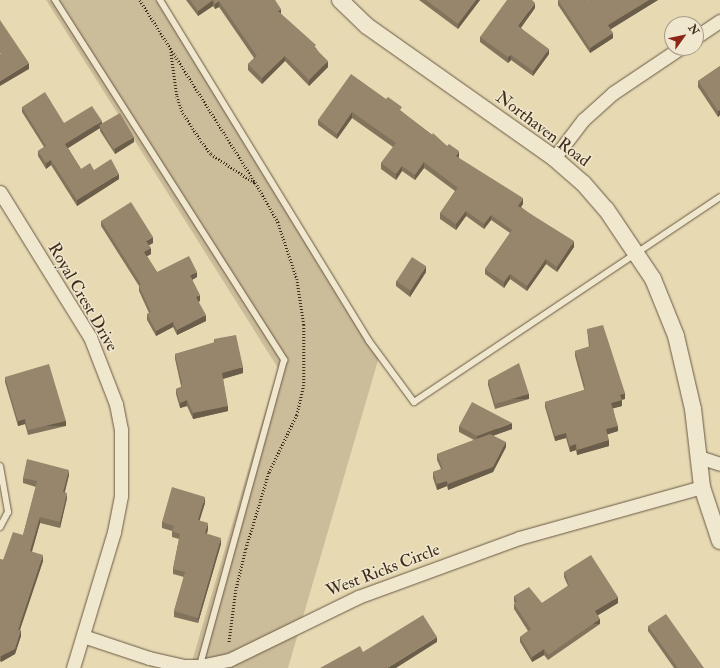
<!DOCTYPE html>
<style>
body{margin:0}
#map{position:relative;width:720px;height:668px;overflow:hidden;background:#e7dab3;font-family:"IM FELL Double Pica",serif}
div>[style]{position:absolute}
.green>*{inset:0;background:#cbbc9a}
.path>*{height:2.5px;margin-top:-1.25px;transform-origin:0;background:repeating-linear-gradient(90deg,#412c1e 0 1px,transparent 0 3px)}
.roads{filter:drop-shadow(0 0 1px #6a5843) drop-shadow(0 0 1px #6a5843)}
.service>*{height:6px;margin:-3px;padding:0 3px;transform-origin:3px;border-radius:3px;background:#efe7ce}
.minor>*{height:13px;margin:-6.5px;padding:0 6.5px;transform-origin:6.5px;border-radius:6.5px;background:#efe7ce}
.tertiary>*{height:16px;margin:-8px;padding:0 8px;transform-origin:8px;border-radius:8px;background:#efe7ce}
.wall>*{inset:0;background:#82735c}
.shaded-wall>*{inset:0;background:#6a5e4b;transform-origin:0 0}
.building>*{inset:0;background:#97866b;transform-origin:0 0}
span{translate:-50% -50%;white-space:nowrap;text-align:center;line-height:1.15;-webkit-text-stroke:3px #efe7ce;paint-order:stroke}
.street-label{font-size:17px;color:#412c1e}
.north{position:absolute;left:664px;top:16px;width:40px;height:40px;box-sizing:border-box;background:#efe7ce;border:1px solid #a99c88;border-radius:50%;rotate:57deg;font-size:11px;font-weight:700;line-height:16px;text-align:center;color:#412c1e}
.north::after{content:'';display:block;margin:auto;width:14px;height:18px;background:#8f2418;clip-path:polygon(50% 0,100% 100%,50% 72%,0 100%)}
</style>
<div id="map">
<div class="green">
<i style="clip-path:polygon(46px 0,156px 0,379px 357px,288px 668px,190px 668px,278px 368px)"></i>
</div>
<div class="path">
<i style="left:140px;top:0;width:219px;rotate:57.7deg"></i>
<i style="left:257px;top:185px;width:43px;rotate:60.4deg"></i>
<i style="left:278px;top:222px;width:60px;rotate:71.6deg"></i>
<i style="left:297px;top:279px;width:47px;rotate:81.3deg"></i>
<i style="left:304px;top:325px;width:60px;rotate:90deg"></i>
<i style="left:304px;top:385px;width:31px;rotate:103deg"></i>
<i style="left:297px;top:415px;width:64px;rotate:115.8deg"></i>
<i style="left:269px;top:473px;width:79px;rotate:106.8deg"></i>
<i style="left:246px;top:549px;width:42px;rotate:103.7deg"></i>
<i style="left:236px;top:590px;width:54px;rotate:97.4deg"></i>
<i style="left:171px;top:52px;width:44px;rotate:82.2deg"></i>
<i style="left:177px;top:96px;width:18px;rotate:71deg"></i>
<i style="left:183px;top:113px;width:33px;rotate:57deg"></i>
<i style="left:201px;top:141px;width:16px;rotate:52deg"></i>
<i style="left:211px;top:154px;width:53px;rotate:33.4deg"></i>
</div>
<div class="roads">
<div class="service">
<i style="left:55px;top:0;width:427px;rotate:57.5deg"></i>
<i style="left:284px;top:360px;width:317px;rotate:105.4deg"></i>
<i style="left:160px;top:0;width:400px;rotate:58.5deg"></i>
<i style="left:369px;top:341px;width:76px;rotate:53.6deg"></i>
<i style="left:414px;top:402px;width:368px;rotate:-33.8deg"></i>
<i style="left:0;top:466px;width:47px;rotate:80.1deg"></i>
<i style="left:8px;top:512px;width:17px;rotate:118deg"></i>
</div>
<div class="minor">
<i style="left:696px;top:37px;width:29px;rotate:-34deg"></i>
<i style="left:554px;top:158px;width:48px;rotate:-52.7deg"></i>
<i style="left:583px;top:120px;width:40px;rotate:-42deg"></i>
<i style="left:613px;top:93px;width:81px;rotate:-33.9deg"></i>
<i style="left:0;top:192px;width:171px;rotate:58.2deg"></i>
<i style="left:90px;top:337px;width:72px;rotate:68.8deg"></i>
<i style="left:116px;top:404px;width:25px;rotate:79deg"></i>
<i style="left:121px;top:429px;width:67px;rotate:90deg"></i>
<i style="left:121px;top:496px;width:37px;rotate:101deg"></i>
<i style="left:114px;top:532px;width:142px;rotate:106.8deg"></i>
<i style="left:699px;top:457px;width:22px;rotate:18deg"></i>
<i style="left:83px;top:636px;width:70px;rotate:18.4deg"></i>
<i style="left:149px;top:658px;width:35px;rotate:13deg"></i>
<i style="left:183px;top:666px;width:17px"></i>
<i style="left:200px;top:666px;width:30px;rotate:-12deg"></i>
<i style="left:229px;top:660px;width:144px;rotate:-26deg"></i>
<i style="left:358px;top:597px;width:171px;rotate:-20.1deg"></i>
<i style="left:519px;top:538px;width:190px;rotate:-15.6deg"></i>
</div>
<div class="tertiary">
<i style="left:340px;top:0;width:37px;rotate:44deg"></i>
<i style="left:367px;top:26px;width:229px;rotate:35.2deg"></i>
<i style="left:554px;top:158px;width:38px;rotate:41deg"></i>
<i style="left:583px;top:183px;width:35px;rotate:49deg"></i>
<i style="left:606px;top:209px;width:84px;rotate:56.1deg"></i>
<i style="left:653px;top:279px;width:61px;rotate:68deg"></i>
<i style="left:676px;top:336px;width:75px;rotate:76.9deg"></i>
<i style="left:693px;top:409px;width:79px;rotate:83.4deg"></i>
<i style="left:702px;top:487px;width:57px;rotate:71.6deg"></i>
</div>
</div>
<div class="wall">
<i style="clip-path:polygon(186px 0,275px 0,281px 14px,316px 48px,328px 67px,309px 86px,285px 61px,262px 84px,248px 70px,248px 64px,254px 58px,219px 7px,215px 9px,213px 6px,198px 16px)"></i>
<i style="clip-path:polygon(419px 0,480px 0,458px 29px)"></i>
<i style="clip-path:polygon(558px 0,587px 0,587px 1px,588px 0,658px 0,610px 29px,613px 38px,590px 53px,558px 5px)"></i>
<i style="clip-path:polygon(535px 8px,521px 28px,549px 54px,533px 76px,511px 60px,508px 63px,480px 42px,480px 37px)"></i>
<i style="clip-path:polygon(720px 66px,720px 115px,718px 117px,698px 87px,698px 81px)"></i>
<i style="clip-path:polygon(386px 99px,402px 112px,447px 146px,459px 157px,458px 158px,523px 204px,521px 207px,574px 247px,557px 272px,546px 264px,527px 291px,510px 279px,504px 288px,485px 274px,485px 269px,510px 233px,491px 220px,484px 229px,466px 216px,456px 230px,440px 219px,440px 213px,455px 191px,424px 168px,415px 180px,402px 171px,396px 180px,381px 169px,381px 163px,393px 147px,352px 118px,337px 139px,318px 125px,318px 120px)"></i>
<i style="clip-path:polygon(22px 107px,64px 123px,102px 125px,134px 142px,115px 154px,100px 131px,100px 128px,68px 148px,81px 169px,94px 170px,119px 179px,77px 206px,51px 165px,46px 169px,38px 156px,38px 151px,44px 147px,22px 112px)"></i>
<i style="clip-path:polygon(101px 221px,153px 243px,149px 245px,151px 254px,147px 256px,157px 272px,197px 277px,192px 280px,200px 301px,198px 302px,206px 321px,177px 335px,173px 327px,156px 336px,147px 320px,147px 314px,149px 313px,139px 291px,139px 286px,101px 226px)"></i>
<i style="clip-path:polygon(426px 272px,410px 297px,396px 286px,396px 281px)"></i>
<i style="clip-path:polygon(587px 329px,625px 399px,621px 400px,622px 406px,613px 408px,618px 431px,607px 434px,609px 446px,577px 455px,576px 450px,570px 452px,566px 438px,555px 441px,545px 407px,545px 402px,584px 390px,584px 389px,575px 356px,575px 351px,589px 347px)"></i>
<i style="clip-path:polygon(214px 339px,243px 373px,223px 379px,228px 411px,193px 419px,187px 406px,180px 408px,176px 394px,176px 389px,181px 387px,181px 386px,175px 359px,175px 354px,214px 343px)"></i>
<i style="clip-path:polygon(5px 377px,66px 426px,28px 435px,25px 424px,18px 426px,5px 382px)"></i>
<i style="clip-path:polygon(488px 380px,529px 399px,495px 409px,488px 385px)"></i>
<i style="clip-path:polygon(459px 426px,512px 429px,493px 436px,506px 447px,493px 472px,448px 490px,447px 486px,437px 490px,433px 478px,433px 472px,441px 469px,437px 460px,437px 454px,474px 440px,459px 432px)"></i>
<i style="clip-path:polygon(69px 475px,65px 492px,67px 498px,60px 528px,40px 523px,32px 552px,43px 561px,20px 630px,21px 636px,15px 654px,1px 662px,0 661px,0 559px,3px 560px,23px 535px,36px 487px,23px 483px,23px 478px)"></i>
<i style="clip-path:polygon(205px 503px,199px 521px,208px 529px,207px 534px,221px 544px,198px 623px,174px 617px,174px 611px,184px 577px,173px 574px,173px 569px,179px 539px,172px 537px,172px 531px,162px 528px,162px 522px)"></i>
<i style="clip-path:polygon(564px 572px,618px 603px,598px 615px,600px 624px,548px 660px,544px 655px,532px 662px,520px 642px,520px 637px,528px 631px,514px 609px,514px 604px,515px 603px,514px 602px,514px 596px,542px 603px,568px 586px,564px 577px)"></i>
<i style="clip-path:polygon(648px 626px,704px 668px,674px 668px,648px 631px)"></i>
</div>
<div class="shaded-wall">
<i style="clip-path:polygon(213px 0,213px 6px,198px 16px,198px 11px)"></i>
<i style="clip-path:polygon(476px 0,480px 0,458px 29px,458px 24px)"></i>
<i style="clip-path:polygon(649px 0,658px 0,608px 31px,608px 25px)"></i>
<i style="clip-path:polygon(219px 1px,219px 7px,215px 9px,215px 4px)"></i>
<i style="clip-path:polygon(535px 3px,535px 8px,518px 31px,518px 26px)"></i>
<i style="clip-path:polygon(281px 9px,281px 14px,278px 17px,278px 11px)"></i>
<i style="clip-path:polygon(613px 33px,613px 38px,590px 53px,590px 48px)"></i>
<i style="clip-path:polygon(549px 49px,549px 54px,533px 76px,533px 71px)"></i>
<i style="clip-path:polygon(511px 55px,511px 60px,508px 63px,508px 57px)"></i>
<i style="clip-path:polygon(285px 56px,285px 61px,262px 84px,262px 78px)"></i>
<i style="clip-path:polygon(328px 61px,328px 67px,309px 86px,309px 80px)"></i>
<i style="clip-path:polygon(29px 63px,29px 69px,0 86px,0 81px)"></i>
<i style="clip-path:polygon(720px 110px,720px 115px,718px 117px,718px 111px)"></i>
<i style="clip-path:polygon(352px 112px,352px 118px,337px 139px,337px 134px)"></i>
<i style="clip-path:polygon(102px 121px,102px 127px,100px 126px,100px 128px,65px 150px,65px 144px)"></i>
<i style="clip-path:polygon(134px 137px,134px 142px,115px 154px,115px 149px)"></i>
<i style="clip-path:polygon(459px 151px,459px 157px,456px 161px,456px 156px)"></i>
<i style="clip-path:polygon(51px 160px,51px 165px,46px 169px,46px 163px)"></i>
<i style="clip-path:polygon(424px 162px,424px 168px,415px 180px,415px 175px)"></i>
<i style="clip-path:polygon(402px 166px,402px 171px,396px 180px,396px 174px)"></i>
<i style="clip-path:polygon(119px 174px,119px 179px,77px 206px,77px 200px)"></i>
<i style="clip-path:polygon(523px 198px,523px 204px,518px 211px,518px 206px)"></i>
<i style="clip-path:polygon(466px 211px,466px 216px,456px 230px,456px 224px)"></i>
<i style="clip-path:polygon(491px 215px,491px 220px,484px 229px,484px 224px)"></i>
<i style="clip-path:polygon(153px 237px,153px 243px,146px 247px,146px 241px)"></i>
<i style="clip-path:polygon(574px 241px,574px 247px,557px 272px,557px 267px)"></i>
<i style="clip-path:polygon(151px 248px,151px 254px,144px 258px,144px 252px)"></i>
<i style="clip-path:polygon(546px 259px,546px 264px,527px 291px,527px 286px)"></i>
<i style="clip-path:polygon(426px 266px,426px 272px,410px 297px,410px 292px)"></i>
<i style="clip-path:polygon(197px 272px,197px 277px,190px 281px,190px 275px)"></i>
<i style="clip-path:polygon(510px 274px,510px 279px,504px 288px,504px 282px)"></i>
<i style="clip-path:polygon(200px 295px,200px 301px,196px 303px,196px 297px)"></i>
<i style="clip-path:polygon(206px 315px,206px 321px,177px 335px,177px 330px)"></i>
<i style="clip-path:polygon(173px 322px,173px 327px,156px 336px,156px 331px)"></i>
<i style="clip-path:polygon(243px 367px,243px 373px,222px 379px,222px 373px)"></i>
<i style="clip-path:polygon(625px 393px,625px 399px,620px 400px,620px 395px)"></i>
<i style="left:529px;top:394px;width:5px;height:35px;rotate:90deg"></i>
<i style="clip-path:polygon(187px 400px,187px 406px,180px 408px,180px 403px)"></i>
<i style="clip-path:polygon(622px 400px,622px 406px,611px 409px,611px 403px)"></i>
<i style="clip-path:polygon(228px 406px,228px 411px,193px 419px,193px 413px)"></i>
<i style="clip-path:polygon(25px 419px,25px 424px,18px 426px,18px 421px)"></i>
<i style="left:66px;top:421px;width:5px;height:39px;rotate:90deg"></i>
<i style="clip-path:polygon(512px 423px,512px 429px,477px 441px,477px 436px)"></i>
<i style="clip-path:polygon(618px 426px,618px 431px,606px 435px,606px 429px)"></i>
<i style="clip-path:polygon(566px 433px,566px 438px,555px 441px,555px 436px)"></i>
<i style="clip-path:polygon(609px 440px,609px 446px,577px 455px,577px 450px)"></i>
<i style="clip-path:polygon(506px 442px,506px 447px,493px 472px,448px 490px,448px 484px)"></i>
<i style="clip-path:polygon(576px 444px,576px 450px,570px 452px,570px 446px)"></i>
<i style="clip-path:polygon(69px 470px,69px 475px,63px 497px,63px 492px)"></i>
<i style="clip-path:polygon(447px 481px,447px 486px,437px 490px,437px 484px)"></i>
<i style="clip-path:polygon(67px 493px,67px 498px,60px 528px,60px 522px)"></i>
<i style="clip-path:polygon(205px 497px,205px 503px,198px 526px,198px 520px)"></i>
<i style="clip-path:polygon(40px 517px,40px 523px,30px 557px,30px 551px)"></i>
<i style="clip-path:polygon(208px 523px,208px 529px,205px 539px,205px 533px)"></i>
<i style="clip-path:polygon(221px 538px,221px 544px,198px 623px,198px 618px)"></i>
<i style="clip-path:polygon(43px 555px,43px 561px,18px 635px,18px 630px)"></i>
<i style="clip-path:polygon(618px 597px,618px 603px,595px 617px,595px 611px)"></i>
<i style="left:600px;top:619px;width:5px;height:63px;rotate:90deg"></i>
<i style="clip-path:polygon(21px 630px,21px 636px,15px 654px,1px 662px,1px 656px)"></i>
<i style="clip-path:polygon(437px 637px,437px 642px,396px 668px,387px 668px)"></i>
<i style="clip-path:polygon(544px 649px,544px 655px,532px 662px,532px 657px)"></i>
</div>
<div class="building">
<i style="clip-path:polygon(190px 0,275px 0,281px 9px,278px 11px,316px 45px,314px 47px,328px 61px,309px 80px,285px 56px,262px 78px,248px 64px,257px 56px,219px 1px,215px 4px,213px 0,198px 11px)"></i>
<i style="clip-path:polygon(426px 0,476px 0,458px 24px)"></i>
<i style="clip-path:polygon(507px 0,532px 0,535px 3px,518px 26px,549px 49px,533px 71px,511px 55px,508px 57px,480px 37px)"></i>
<i style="clip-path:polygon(558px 0,587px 0,587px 1px,588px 0,649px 0,608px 25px,613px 33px,590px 48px)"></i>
<i style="clip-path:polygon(0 20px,29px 63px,0 81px,0 54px,1px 54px,0 53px)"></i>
<i style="clip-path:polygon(720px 66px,720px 110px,718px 111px,698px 81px)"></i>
<i style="clip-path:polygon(351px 74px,386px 99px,388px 97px,402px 107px,400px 110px,432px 135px,433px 133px,447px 146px,449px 144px,459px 151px,456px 156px,523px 198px,518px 206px,574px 241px,557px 267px,546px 259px,527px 286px,510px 274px,504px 282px,485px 269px,512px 230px,491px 215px,484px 224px,466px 211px,456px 224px,440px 213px,458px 188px,424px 162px,415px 175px,402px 166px,396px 174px,381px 163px,396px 143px,352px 112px,337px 134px,318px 120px)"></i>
<i style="clip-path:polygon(45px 92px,64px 123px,92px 106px,102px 121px,65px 144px,81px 169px,90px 163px,94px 170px,111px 159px,119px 174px,77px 200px,51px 160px,46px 163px,38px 151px,46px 146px,22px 107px)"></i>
<i style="left:120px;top:113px;width:28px;height:24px;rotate:60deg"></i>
<i style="clip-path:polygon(131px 202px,153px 237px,146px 241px,151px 248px,144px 252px,157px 272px,189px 256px,197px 272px,190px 275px,200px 295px,196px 297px,206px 315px,177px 330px,173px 322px,156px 331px,147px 314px,151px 312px,139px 286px,141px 284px,101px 221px)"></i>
<i style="left:412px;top:257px;width:17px;height:29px;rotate:33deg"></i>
<i style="clip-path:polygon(603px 325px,625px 393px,620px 395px,622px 400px,611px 403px,618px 426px,606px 429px,609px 440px,577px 450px,576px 444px,570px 446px,566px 433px,555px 436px,545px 402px,584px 390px,585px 386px,575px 351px,590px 346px,587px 329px)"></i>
<i style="clip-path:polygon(236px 335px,243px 367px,222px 373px,228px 406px,193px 413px,187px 400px,180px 403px,176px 389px,181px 387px,182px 383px,175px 354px,215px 342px,214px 339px)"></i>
<i style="clip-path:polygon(519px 363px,529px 394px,495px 404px,488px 380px)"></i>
<i style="clip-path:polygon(49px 364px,66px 421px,28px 430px,25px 419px,18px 421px,5px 377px)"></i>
<i style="clip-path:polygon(472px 402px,512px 423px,477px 436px,459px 426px)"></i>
<i style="clip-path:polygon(490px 434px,506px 442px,493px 467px,448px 484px,447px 481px,437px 484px,433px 472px,443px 469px,437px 454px)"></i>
<i style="clip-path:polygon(27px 459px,69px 470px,63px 492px,67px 493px,60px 522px,40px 517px,30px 551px,43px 555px,18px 630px,21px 630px,15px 649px,1px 656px,0 656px,0 559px,3px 560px,13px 532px,23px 535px,37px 481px,23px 478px)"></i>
<i style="clip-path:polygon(172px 487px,205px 497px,198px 520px,208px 523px,205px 533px,221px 538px,198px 618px,174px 611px,185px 572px,173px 569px,180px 534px,172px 531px,174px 526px,162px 522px)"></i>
<i style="clip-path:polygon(591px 555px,618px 597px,595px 611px,600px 619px,548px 655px,544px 649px,532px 657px,520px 637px,531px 629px,514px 604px,517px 601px,514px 596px,529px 587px,542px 603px,569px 585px,564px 572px)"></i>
<i style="clip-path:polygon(666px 614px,704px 668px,678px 668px,648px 626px)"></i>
<i style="clip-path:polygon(423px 615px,437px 637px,387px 668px,320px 668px,360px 646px,363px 652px)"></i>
</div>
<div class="street-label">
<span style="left:543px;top:129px;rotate:37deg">Northaven Road</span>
<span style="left:83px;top:297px;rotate:60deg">Royal Crest Drive</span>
<span style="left:383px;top:570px;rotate:-21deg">West Ricks Circle</span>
</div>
<div class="north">N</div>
</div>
